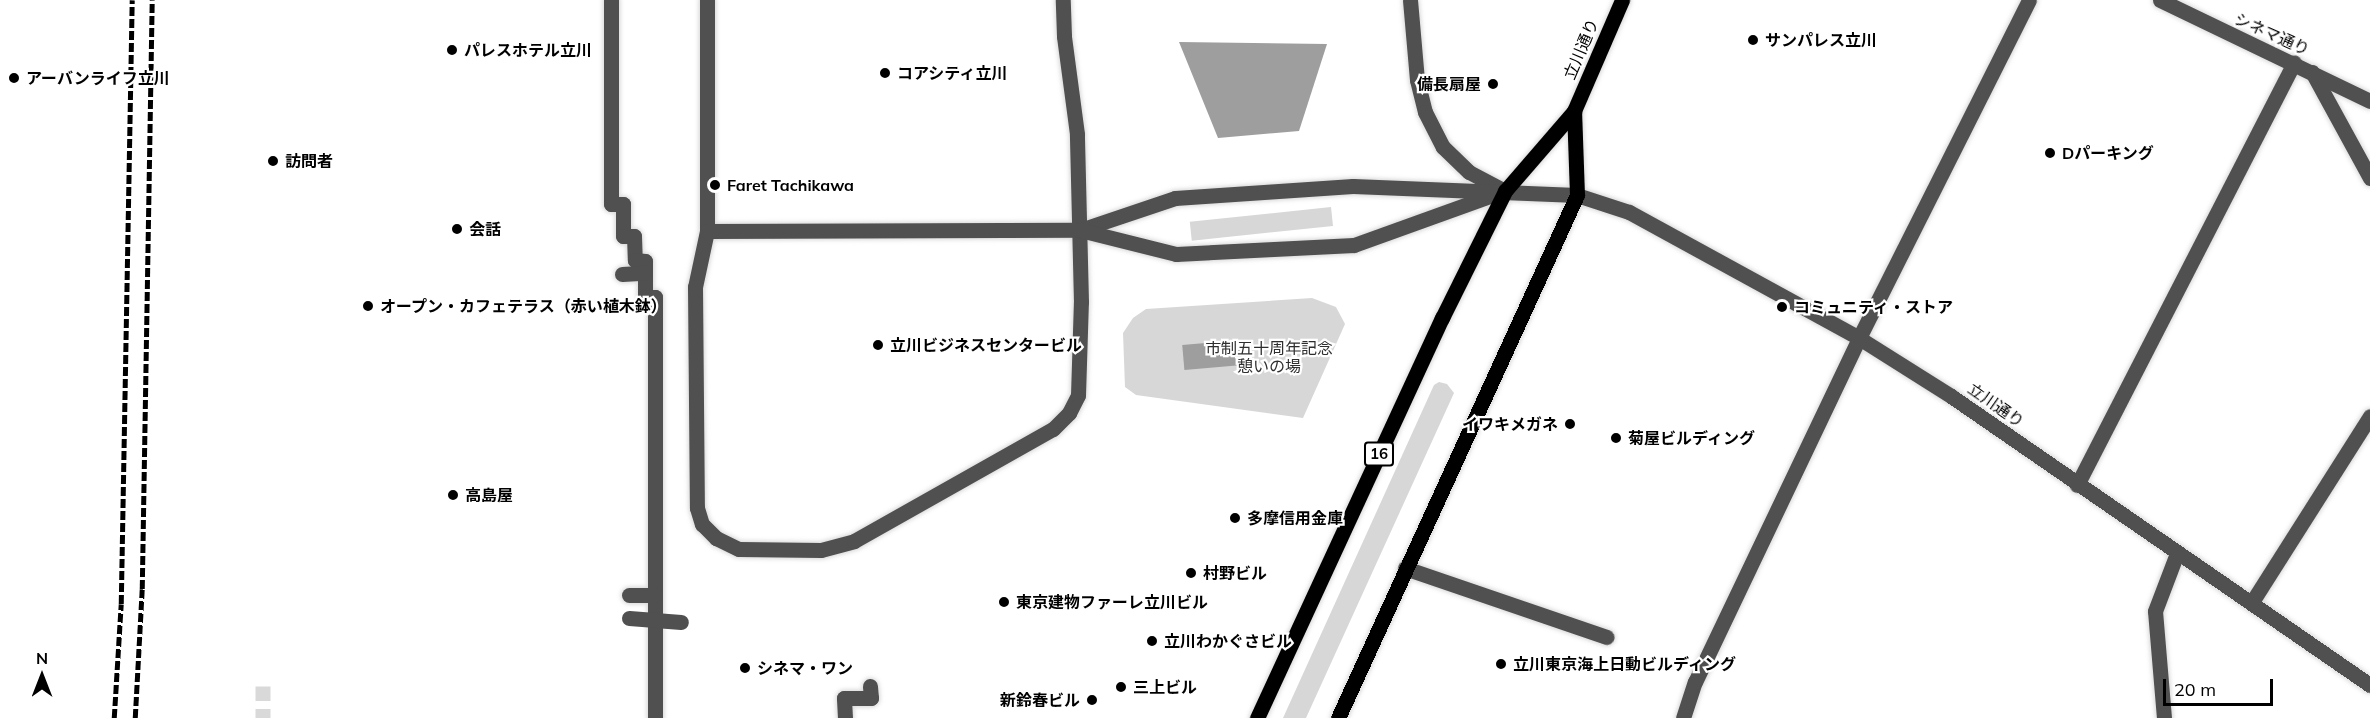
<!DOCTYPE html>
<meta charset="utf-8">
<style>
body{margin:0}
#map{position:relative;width:2370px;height:718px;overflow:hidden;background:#fff;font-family:Mulish,"Noto Sans JP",sans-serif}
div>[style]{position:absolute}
.green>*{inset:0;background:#d7d7d7;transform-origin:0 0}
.water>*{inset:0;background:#9e9e9e;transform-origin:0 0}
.minor-tunnel>*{height:15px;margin-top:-7.5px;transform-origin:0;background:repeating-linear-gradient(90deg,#d9d9d9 0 15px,transparent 0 23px)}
.roads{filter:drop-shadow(0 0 2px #dbdbdb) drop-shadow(0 0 2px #dbdbdb)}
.minor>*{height:15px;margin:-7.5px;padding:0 7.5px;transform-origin:7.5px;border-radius:7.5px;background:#505050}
.major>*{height:15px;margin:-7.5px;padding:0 7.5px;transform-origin:7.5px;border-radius:7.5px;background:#000}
.rail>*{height:4.5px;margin-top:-2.25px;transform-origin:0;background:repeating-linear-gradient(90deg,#000 0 9px,transparent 0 12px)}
.minor-bridge>*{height:15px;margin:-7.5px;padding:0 7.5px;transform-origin:7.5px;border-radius:7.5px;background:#505050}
.dots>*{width:16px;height:16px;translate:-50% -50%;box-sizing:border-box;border:3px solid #fff;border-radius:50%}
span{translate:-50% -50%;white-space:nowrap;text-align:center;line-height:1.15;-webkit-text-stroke:4.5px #fff;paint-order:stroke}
.shield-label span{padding:2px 4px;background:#fff;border:2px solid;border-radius:4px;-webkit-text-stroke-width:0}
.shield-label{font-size:15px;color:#000;font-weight:700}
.street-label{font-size:16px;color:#000}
.poi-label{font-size:16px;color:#000;font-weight:700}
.left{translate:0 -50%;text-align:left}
.right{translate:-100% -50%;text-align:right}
.park-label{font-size:16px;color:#2e2e2e}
.north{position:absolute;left:12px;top:646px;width:60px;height:60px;-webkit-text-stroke:4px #fff;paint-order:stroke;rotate:0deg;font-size:16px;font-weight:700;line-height:24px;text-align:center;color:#000}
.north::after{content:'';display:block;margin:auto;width:21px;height:27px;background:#000;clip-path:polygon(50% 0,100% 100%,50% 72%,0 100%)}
.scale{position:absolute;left:2163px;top:679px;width:110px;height:27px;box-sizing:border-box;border:3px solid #000;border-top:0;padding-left:8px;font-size:18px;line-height:21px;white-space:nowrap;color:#000;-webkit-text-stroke:4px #fff;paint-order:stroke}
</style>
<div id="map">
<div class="green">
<i style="left:1331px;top:207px;width:19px;height:142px;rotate:84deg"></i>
<i style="clip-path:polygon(1312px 298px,1336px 307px,1345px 324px,1303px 418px,1136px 395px,1125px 387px,1123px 333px,1133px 318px,1146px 309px)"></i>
<i style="clip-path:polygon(1439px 382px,1447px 384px,1454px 393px,1306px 718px,1283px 718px,1434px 385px)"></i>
</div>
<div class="water">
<i style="clip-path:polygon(1179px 42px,1327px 44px,1299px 131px,1218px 138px)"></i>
<i style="left:1240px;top:340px;width:25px;height:58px;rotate:85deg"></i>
</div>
<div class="minor-tunnel">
<i style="left:263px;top:686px;width:32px;rotate:90deg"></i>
</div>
<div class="roads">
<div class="minor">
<i style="left:611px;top:0;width:204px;rotate:90deg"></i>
<i style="left:611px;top:204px;width:12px"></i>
<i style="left:623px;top:204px;width:32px;rotate:90deg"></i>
<i style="left:623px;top:236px;width:11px"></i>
<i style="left:634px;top:236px;width:24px;rotate:88deg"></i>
<i style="left:635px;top:260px;width:10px;rotate:6deg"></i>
<i style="left:645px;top:261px;width:36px;rotate:90deg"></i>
<i style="left:645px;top:297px;width:10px"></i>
<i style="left:655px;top:297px;width:421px;rotate:90deg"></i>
<i style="left:707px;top:0;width:231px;rotate:90deg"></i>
<i style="left:707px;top:231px;width:57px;rotate:102.1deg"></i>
<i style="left:695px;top:287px;width:221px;rotate:89.5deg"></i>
<i style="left:697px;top:508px;width:17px;rotate:73deg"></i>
<i style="left:702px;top:524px;width:20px;rotate:45deg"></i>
<i style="left:716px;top:538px;width:25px;rotate:26deg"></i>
<i style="left:739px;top:549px;width:82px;rotate:0.7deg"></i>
<i style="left:821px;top:550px;width:34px;rotate:-15deg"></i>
<i style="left:854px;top:541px;width:228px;rotate:-29.4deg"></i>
<i style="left:1053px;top:429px;width:23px;rotate:-45deg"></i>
<i style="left:1069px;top:413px;width:20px;rotate:-63deg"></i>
<i style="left:1078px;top:395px;width:93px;rotate:-88.2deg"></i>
<i style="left:1081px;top:302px;width:168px;rotate:-91.4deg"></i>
<i style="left:1077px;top:134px;width:99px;rotate:-97.6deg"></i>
<i style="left:1064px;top:36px;width:36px;rotate:-92deg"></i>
<i style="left:1410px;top:0;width:80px;rotate:85deg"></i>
<i style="left:1417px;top:80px;width:33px;rotate:76deg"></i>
<i style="left:1425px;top:112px;width:39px;rotate:63deg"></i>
<i style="left:1443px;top:147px;width:36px;rotate:44deg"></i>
<i style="left:1469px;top:172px;width:36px;rotate:28deg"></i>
<i style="left:2160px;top:0;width:233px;rotate:25.7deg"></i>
<i style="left:2312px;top:72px;width:121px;rotate:61.3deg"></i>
<i style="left:1080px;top:230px;width:100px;rotate:-18.6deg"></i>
<i style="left:1175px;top:198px;width:178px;rotate:-3.9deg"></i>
<i style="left:1353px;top:186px;width:224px;rotate:2.3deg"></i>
<i style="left:1577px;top:195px;width:55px;rotate:18.1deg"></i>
<i style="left:1629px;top:212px;width:262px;rotate:28.7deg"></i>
<i style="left:1859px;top:338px;width:109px;rotate:32.2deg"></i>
<i style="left:1951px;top:396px;width:509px;rotate:34.6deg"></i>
<i style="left:707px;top:231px;width:373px;rotate:-0.2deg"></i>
<i style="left:1080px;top:230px;width:99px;rotate:14deg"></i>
<i style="left:1176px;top:254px;width:178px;rotate:-2.9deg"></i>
<i style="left:1354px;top:245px;width:151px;rotate:-19.8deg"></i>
<i style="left:622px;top:274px;width:22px;rotate:-3deg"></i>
<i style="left:2077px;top:485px;width:475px;rotate:-62.8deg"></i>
<i style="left:1405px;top:568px;width:213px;rotate:18.9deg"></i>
<i style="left:629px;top:595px;width:26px"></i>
<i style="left:2252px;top:602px;width:220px;rotate:-57.6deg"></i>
<i style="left:845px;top:718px;width:20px;rotate:-93deg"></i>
<i style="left:844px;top:698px;width:27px"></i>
<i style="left:871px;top:698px;width:12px;rotate:-95deg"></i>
<i style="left:1683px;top:718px;width:38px;rotate:-72deg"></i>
<i style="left:1695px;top:682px;width:381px;rotate:-64.5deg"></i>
<i style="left:1859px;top:338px;width:378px;rotate:-63.3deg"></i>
<i style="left:2164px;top:718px;width:107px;rotate:-94.8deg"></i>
<i style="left:2155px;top:611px;width:62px;rotate:-69.2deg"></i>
</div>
<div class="major">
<i style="left:1257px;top:718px;width:441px;rotate:-65.2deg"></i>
<i style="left:1442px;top:318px;width:142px;rotate:-63.6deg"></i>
<i style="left:1505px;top:191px;width:106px;rotate:-49.2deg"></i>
<i style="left:1574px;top:111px;width:121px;rotate:-66.6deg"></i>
<i style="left:1338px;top:718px;width:575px;rotate:-65.44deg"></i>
<i style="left:1577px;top:195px;width:84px;rotate:-92deg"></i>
</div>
</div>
<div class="rail">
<i style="left:114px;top:718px;width:114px;rotate:-86.5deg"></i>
<i style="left:121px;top:604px;width:604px;rotate:-88.96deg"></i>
<i style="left:135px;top:718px;width:129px;rotate:-86.9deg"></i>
<i style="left:142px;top:589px;width:589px;rotate:-89.03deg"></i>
</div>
<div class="minor-bridge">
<i style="left:629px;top:618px;width:52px;rotate:4.4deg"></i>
</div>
<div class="dots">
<i style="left:1753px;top:40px;background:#000"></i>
<i style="left:452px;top:50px;background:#000"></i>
<i style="left:885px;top:73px;background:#000"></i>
<i style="left:14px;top:78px;background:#000"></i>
<i style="left:1493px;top:84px;background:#000"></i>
<i style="left:2050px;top:153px;background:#000"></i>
<i style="left:273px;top:161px;background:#000"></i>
<i style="left:715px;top:185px;background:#000"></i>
<i style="left:457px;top:229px;background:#000"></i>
<i style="left:368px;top:306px;background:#000"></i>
<i style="left:1782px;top:307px;background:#000"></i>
<i style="left:878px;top:345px;background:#000"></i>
<i style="left:1570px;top:424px;background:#000"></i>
<i style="left:1616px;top:438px;background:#000"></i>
<i style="left:453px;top:495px;background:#000"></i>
<i style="left:1235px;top:518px;background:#000"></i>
<i style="left:1191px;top:573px;background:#000"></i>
<i style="left:1004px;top:602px;background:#000"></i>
<i style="left:1152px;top:641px;background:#000"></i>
<i style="left:1501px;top:664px;background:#000"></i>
<i style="left:745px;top:668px;background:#000"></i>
<i style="left:1121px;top:687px;background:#000"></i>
<i style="left:1092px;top:700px;background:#000"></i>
</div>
<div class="shield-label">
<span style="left:1379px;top:454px">16</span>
</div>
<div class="street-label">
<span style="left:2272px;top:34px;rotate:24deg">シネマ通り</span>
<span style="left:1581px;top:49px;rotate:-67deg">立川通り</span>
<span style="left:1996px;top:405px;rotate:35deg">立川通り</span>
</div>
<div class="poi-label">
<span class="left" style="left:1765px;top:40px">サンパレス立川</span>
<span class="left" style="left:464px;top:50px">パレスホテル立川</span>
<span class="left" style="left:897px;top:73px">コアシティ立川</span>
<span class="left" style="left:26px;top:78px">アーバンライフ立川</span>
<span class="right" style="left:1481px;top:84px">備長扇屋</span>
<span class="left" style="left:2062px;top:153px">Dパーキング</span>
<span class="left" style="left:285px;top:161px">訪問者</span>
<span class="left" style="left:727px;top:185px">Faret Tachikawa</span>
<span class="left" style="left:469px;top:229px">会話</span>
<span class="left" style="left:380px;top:306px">オープン・カフェテラス（赤い植木鉢）</span>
<span class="left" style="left:1794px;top:307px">コミュニティ・ストア</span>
<span class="left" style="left:890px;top:345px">立川ビジネスセンタービル</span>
<span class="right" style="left:1558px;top:424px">イワキメガネ</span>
<span class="left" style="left:1628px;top:438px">菊屋ビルディング</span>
<span class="left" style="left:465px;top:495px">高島屋</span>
<span class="left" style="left:1247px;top:518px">多摩信用金庫</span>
<span class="left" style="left:1203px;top:573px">村野ビル</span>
<span class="left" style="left:1016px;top:602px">東京建物ファーレ立川ビル</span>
<span class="left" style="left:1164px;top:641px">立川わかぐさビル</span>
<span class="left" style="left:1513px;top:664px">立川東京海上日動ビルディング</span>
<span class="left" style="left:757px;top:668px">シネマ・ワン</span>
<span class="left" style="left:1133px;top:687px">三上ビル</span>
<span class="right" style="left:1080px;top:700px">新鈴春ビル</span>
</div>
<div class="park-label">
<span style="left:1269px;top:357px">市制五十周年記念<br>憩いの場</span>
</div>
<div class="north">N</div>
<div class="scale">20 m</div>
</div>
